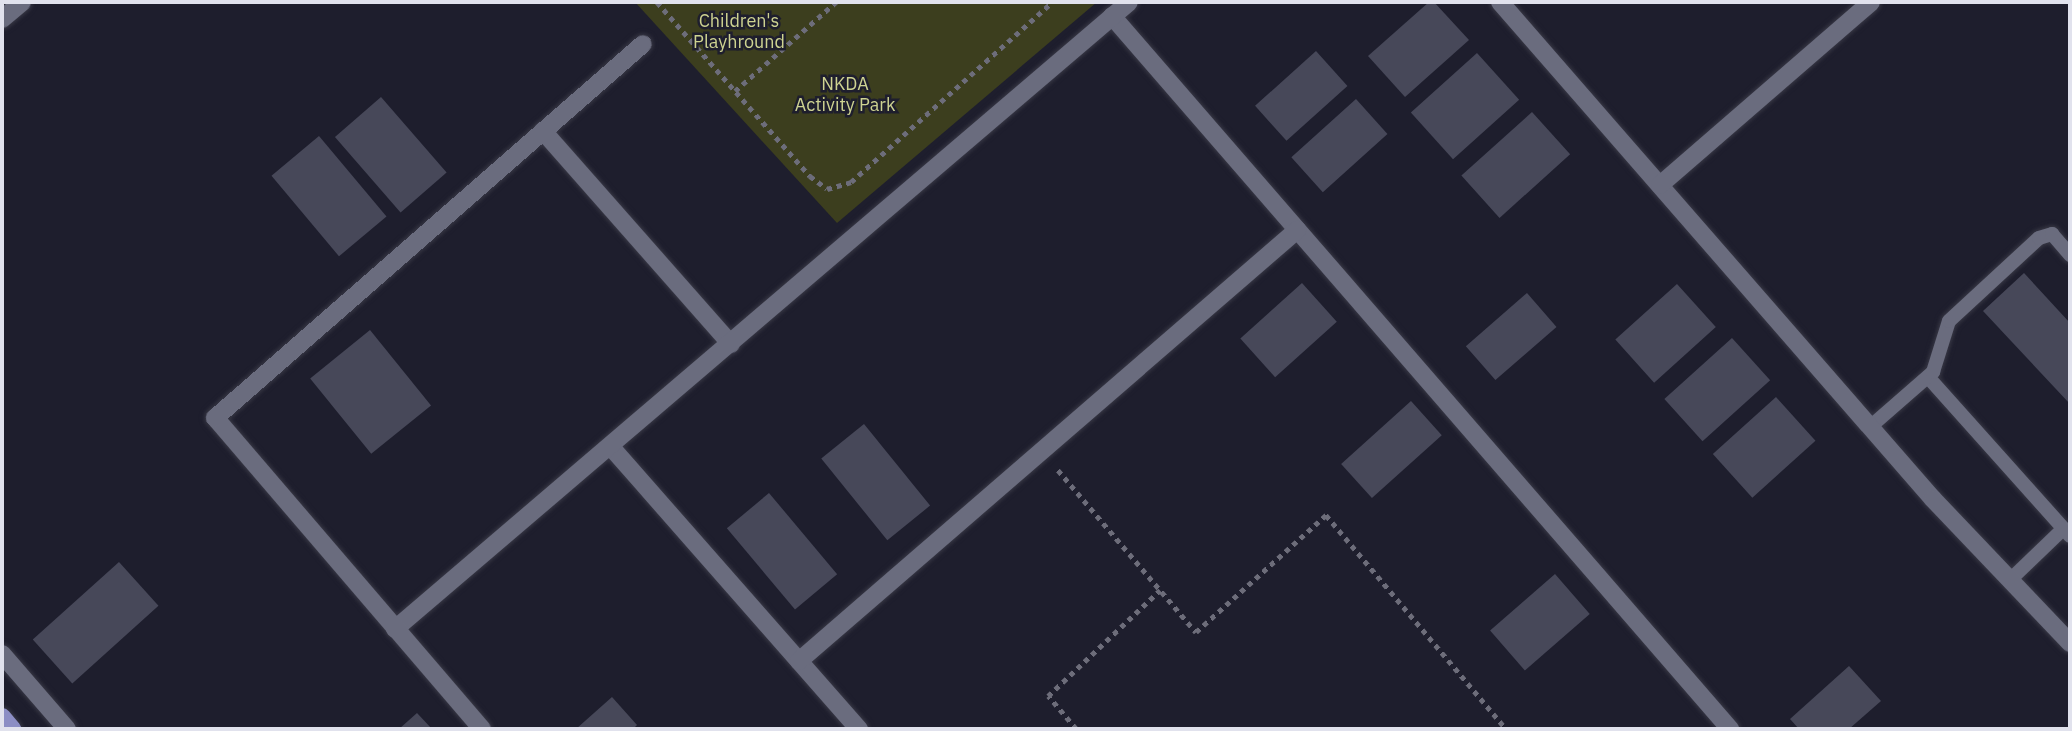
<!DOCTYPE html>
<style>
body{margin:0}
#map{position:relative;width:2072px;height:731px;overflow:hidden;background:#1e1e2d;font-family:"IBM Plex Sans",sans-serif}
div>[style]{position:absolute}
.green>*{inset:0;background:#3c3e1e}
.building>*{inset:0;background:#474859;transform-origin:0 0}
.path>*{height:4.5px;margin-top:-2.25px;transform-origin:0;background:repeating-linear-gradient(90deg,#6d6d7a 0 5px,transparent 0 10px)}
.roads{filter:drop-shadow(0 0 2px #383845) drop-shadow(0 0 2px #383845)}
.lane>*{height:14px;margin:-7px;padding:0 7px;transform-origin:7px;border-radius:7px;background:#6a6c7e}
.street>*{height:18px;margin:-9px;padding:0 9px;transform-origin:9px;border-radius:9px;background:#6a6c7e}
.secondary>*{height:18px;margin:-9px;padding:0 9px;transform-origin:9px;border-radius:9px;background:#6a6c7e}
.primary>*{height:18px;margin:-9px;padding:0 9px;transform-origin:9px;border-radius:9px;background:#8c8ec4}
span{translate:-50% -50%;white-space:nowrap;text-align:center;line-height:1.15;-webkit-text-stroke:5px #1e1e2d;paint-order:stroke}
.park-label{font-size:18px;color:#ced391}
.frame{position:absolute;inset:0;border:4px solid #e1e2ed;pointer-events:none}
</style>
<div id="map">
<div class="green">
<i style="clip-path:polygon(635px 2px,1097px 2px,837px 223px)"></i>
</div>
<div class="building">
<i style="clip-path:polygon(1429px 2px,1434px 2px,1469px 40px,1405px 97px,1368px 56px)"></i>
<i style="left:1316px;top:51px;width:47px;height:82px;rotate:48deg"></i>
<i style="left:1477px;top:53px;width:63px;height:89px;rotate:48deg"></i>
<i style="left:381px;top:97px;width:100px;height:61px;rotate:49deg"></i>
<i style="left:1356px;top:99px;width:47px;height:87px;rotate:48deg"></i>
<i style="left:1532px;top:112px;width:57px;height:95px;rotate:48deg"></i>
<i style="left:319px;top:136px;width:105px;height:62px;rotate:50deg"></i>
<i style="clip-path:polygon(2024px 273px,2070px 323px,2070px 404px,1983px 311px)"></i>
<i style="left:1302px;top:283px;width:52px;height:83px;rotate:48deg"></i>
<i style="left:1677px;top:284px;width:58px;height:83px;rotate:48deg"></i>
<i style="left:1527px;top:293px;width:45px;height:81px;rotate:49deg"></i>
<i style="left:370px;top:330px;width:97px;height:77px;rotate:51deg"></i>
<i style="left:1732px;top:338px;width:57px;height:91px;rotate:48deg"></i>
<i style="left:1776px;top:397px;width:59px;height:85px;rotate:48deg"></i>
<i style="left:1411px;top:401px;width:46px;height:94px;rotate:48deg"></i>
<i style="left:864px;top:424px;width:105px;height:55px;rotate:51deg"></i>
<i style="left:769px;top:493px;width:106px;height:55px;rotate:50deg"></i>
<i style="left:119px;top:562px;width:59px;height:116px;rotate:48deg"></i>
<i style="left:1555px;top:574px;width:53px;height:86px;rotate:49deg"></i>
<i style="clip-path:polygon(1849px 666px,1881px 701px,1849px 729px,1799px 729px,1790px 719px)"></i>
<i style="clip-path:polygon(612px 697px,637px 725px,633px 729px,576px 729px)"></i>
<i style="clip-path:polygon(417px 713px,432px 729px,399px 729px)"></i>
</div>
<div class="path">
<i style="left:657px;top:2px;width:232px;rotate:48.7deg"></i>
<i style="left:810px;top:176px;width:21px;rotate:37deg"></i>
<i style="left:827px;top:189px;width:25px;rotate:-16deg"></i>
<i style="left:851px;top:182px;width:270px;rotate:-41.8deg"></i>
<i style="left:735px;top:91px;width:135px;rotate:-41.4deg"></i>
<i style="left:1058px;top:470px;width:213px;rotate:49.6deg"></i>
<i style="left:1196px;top:632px;width:175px;rotate:-42deg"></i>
<i style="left:1326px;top:515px;width:280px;rotate:49.9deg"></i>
<i style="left:1076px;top:729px;width:43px;rotate:-130.3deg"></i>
<i style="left:1048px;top:696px;width:154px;rotate:-43.4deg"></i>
</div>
<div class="roads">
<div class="lane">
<i style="left:1928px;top:377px;width:213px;rotate:48.2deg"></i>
<i style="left:1870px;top:427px;width:84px;rotate:-41.1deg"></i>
<i style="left:1933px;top:372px;width:53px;rotate:-72.6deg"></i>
<i style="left:1949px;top:321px;width:122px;rotate:-42.7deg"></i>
<i style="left:2039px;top:238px;width:14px;rotate:-17deg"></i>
<i style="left:2052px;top:234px;width:28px;rotate:49deg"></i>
<i style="left:2010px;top:580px;width:74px;rotate:-43.9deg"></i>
</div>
<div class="street">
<i style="left:1500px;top:2px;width:659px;rotate:48.94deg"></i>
<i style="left:1933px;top:499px;width:199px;rotate:46.4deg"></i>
<i style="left:1112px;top:16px;width:944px;rotate:49.08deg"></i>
<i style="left:2px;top:19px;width:26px;rotate:-40deg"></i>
<i style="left:543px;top:131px;width:284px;rotate:48.6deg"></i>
<i style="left:1660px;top:185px;width:279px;rotate:-40.9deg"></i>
<i style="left:611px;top:447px;width:376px;rotate:48.7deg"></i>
<i style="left:395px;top:629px;width:965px;rotate:-40.5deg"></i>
<i style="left:799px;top:661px;width:659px;rotate:-40.87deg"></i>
<i style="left:482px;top:729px;width:410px;rotate:-130.6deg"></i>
<i style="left:215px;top:418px;width:568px;rotate:-41.15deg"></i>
</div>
<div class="secondary">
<i style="left:2px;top:654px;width:99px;rotate:49.1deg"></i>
</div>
<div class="primary">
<i style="left:2px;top:717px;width:16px;rotate:50deg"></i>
</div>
</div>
<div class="park-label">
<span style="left:739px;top:32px">Children's<br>Playhround</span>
<span style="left:845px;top:95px">NKDA<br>Activity Park</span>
</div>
<div class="frame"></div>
</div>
